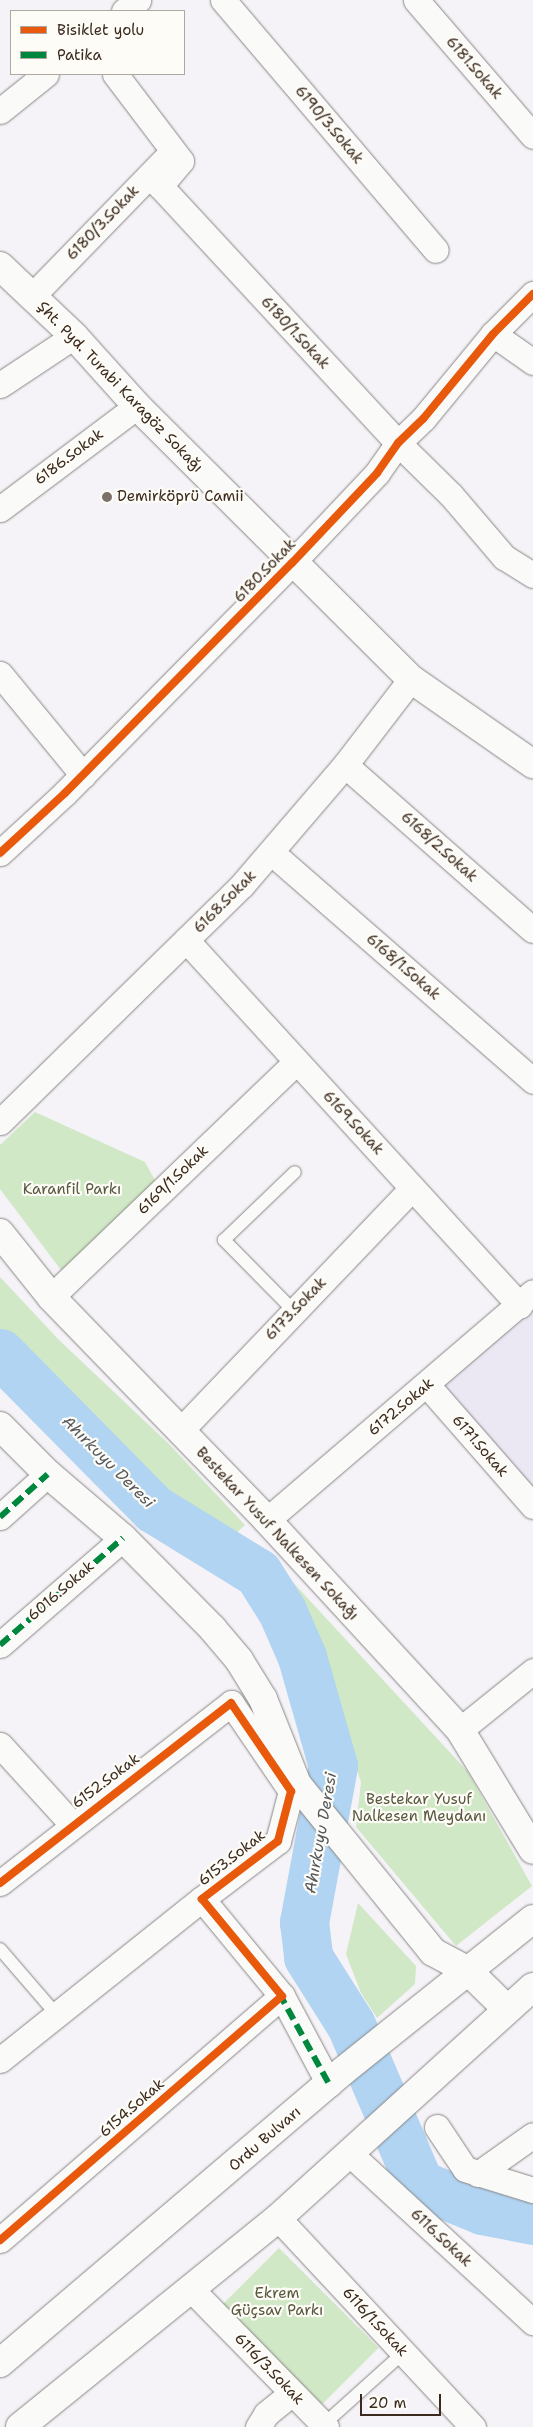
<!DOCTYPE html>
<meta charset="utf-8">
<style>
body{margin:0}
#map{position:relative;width:533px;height:2427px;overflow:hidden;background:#f5f3f7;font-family:"Shantell Sans",sans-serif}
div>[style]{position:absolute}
.built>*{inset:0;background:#ebe8f4}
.green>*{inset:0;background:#d0e8c6;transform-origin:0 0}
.river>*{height:49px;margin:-24.5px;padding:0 24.5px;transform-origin:24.5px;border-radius:24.5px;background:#b0d4f2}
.roads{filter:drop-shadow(0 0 1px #8a8685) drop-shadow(0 0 1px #8a8685)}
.lane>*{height:12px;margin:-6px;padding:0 6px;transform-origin:6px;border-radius:6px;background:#fafaf9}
.street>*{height:25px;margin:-12.5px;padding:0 12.5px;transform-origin:12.5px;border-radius:12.5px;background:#fafaf9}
.secondary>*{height:28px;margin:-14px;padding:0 14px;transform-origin:14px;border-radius:14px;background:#fafaf9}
.quiet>*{height:6px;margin-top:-3px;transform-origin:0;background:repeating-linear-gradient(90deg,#00873e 0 12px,transparent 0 18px)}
.cycleway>*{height:8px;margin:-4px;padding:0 4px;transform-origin:4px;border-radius:4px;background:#e8590c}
.dots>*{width:14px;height:14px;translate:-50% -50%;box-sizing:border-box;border:2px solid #fdfcf7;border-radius:50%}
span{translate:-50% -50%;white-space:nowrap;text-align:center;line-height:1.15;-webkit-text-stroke:4.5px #fdfcf7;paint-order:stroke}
.street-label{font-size:15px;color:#3b2a1e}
.poi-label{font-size:15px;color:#3b2a1e}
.left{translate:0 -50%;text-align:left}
.park-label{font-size:15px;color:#58573e}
.water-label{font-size:16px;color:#55595d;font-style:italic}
.legend{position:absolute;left:10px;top:10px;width:175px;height:65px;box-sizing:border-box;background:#fdfcf7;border:1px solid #afa8a0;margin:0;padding:6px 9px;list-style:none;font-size:15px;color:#3b2a1e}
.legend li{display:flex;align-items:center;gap:10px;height:25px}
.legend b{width:25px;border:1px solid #afa8a0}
.scale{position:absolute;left:360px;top:2394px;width:81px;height:22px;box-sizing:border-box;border:2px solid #3b2a1e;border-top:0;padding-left:6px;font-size:15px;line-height:18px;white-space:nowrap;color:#3b2a1e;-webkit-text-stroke:4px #fdfcf7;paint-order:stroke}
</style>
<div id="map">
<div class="built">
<i style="clip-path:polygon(533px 1304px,533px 1488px,443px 1384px)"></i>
</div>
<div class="green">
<i style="clip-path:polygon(35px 1112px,145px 1162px,157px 1184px,105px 1236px,61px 1270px,0 1189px,0 1145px)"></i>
<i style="clip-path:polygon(0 1277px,59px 1340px,169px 1444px,245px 1525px,232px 1537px,165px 1495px,75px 1414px,0 1332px)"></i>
<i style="clip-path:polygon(270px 1574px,289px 1578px,468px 1772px,532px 1886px,456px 1946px,356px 1827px,361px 1782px,309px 1632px)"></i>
<i style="clip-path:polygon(358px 1903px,416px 1966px,415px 1984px,377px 2018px,361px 1993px,346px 1954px)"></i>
<i style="left:279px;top:2248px;width:141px;height:82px;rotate:45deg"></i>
</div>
<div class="river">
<i style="left:0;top:1353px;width:219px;rotate:45.4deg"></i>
<i style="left:154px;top:1509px;width:122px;rotate:31.6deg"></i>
<i style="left:258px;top:1573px;width:45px;rotate:57.7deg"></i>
<i style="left:282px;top:1611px;width:50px;rotate:66.5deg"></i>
<i style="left:302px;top:1657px;width:113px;rotate:74.1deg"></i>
<i style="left:333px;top:1766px;width:159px;rotate:100.5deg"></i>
<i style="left:304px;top:1922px;width:35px;rotate:83deg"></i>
<i style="left:308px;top:1957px;width:80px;rotate:57.7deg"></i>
<i style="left:351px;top:2025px;width:173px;rotate:66.8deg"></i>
<i style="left:419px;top:2184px;width:68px;rotate:22.4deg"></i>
<i style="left:482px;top:2210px;width:52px;rotate:11.1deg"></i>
</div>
<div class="roads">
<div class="lane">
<i style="left:294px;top:1311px;width:100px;rotate:-134.6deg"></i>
<i style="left:224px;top:1240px;width:98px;rotate:-43.8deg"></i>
<i style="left:0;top:1949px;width:87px;rotate:49.2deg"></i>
<i style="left:323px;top:2425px;width:108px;rotate:-42deg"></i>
</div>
<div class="street">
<i style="left:223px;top:0;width:328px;rotate:49.6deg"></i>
<i style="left:416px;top:0;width:179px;rotate:49.3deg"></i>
<i style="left:124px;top:11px;width:18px;rotate:-38deg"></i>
<i style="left:115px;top:74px;width:109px;rotate:52.8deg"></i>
<i style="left:181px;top:161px;width:33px;rotate:130deg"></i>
<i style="left:160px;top:186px;width:350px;rotate:47.2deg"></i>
<i style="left:398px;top:443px;width:74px;rotate:44.5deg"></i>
<i style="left:451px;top:495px;width:82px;rotate:49.5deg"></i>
<i style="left:504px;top:557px;width:34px;rotate:32deg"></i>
<i style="left:0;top:111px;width:59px;rotate:-38.8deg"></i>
<i style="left:32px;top:296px;width:192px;rotate:-45.8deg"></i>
<i style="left:493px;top:334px;width:49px;rotate:35deg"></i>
<i style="left:0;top:385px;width:89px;rotate:-33.5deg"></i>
<i style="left:0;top:509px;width:171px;rotate:-36.9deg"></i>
<i style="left:0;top:674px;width:131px;rotate:50.6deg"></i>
<i style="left:345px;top:765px;width:250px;rotate:41.3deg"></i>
<i style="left:0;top:853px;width:88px;rotate:-42.7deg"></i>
<i style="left:65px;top:793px;width:323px;rotate:-45.4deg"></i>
<i style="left:292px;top:563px;width:124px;rotate:-46.6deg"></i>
<i style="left:377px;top:473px;width:37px;rotate:-55deg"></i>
<i style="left:398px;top:443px;width:35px;rotate:-44deg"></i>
<i style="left:423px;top:419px;width:110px;rotate:-50.5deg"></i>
<i style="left:493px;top:334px;width:57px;rotate:-45deg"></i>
<i style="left:272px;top:853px;width:347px;rotate:41.1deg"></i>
<i style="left:186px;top:940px;width:495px;rotate:47.6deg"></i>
<i style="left:0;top:1122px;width:339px;rotate:-44.4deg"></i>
<i style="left:242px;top:885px;width:158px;rotate:-49.4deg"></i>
<i style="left:345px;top:765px;width:108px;rotate:-52.5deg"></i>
<i style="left:51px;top:1297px;width:339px;rotate:-43.8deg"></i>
<i style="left:427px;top:1385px;width:161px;rotate:48.8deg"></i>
<i style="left:180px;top:1431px;width:336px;rotate:-46.3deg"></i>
<i style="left:0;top:1517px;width:64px;rotate:-41.9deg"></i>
<i style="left:267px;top:1520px;width:350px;rotate:-40.6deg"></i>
<i style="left:0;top:1645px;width:163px;rotate:-41deg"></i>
<i style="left:460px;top:1730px;width:94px;rotate:-38.9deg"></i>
<i style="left:0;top:1745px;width:107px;rotate:47.7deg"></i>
<i style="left:0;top:1883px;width:293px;rotate:-37.9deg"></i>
<i style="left:231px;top:1703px;width:107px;rotate:55.7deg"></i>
<i style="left:291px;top:1791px;width:52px;rotate:104.6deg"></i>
<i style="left:278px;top:1841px;width:96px;rotate:142.7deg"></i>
<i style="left:202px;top:1899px;width:126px;rotate:50.5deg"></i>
<i style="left:282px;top:1996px;width:100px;rotate:61.9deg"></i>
<i style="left:0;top:2060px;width:258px;rotate:-38.6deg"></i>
<i style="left:437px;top:2127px;width:50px;rotate:56.3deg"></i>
<i style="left:465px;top:2169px;width:71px;rotate:17.2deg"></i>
<i style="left:349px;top:2153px;width:250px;rotate:42.6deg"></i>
<i style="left:478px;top:2174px;width:67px;rotate:-35.3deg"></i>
<i style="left:278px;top:2218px;width:286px;rotate:47deg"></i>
<i style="left:0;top:2240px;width:373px;rotate:-40.9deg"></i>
<i style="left:191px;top:2289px;width:193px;rotate:45.6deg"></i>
<i style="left:258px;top:2427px;width:15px;rotate:-58deg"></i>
<i style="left:266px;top:2414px;width:33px;rotate:-39deg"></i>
</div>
<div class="secondary">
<i style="left:0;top:266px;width:102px;rotate:43.4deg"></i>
<i style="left:74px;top:336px;width:94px;rotate:48deg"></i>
<i style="left:137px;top:406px;width:387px;rotate:44.9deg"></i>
<i style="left:411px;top:679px;width:149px;rotate:34.9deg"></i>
<i style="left:0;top:1233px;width:82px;rotate:51.4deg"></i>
<i style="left:51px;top:1297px;width:310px;rotate:45.9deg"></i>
<i style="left:267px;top:1520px;width:285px;rotate:47.4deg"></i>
<i style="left:460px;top:1730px;width:140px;rotate:58.7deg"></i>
<i style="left:0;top:1426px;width:68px;rotate:45deg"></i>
<i style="left:48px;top:1474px;width:99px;rotate:40.5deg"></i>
<i style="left:123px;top:1538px;width:127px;rotate:45.3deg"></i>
<i style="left:212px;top:1628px;width:42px;rotate:49.8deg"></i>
<i style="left:239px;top:1660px;width:46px;rotate:58.4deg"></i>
<i style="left:263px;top:1699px;width:92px;rotate:68.2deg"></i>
<i style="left:297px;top:1784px;width:216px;rotate:51deg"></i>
<i style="left:433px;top:1952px;width:40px;rotate:28deg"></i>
<i style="left:468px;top:1971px;width:54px;rotate:44.3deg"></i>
<i style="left:0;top:2363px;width:450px;rotate:-40.4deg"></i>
<i style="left:343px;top:2071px;width:243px;rotate:-38.7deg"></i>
<i style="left:20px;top:2427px;width:332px;rotate:-39deg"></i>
<i style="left:278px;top:2218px;width:344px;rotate:-42.2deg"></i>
</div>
</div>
<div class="quiet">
<i style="left:0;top:1517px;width:64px;rotate:-41.9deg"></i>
<i style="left:0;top:1645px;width:163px;rotate:-41deg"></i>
<i style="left:279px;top:1993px;width:104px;rotate:61.2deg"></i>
</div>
<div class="cycleway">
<i style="left:0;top:853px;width:88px;rotate:-42.7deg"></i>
<i style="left:65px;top:793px;width:323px;rotate:-45.4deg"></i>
<i style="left:292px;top:563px;width:124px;rotate:-46.6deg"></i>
<i style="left:377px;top:473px;width:37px;rotate:-55deg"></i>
<i style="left:398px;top:443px;width:35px;rotate:-44deg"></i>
<i style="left:423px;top:419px;width:110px;rotate:-50.5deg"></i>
<i style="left:493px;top:334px;width:57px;rotate:-45deg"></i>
<i style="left:0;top:1883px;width:293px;rotate:-37.9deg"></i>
<i style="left:231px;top:1703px;width:107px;rotate:55.7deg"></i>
<i style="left:291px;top:1791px;width:52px;rotate:104.6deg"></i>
<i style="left:278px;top:1841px;width:96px;rotate:142.7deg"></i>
<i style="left:202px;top:1899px;width:126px;rotate:50.5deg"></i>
<i style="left:282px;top:1996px;width:373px;rotate:139.1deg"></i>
</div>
<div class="dots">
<i style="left:107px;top:497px;background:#7c706a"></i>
</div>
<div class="street-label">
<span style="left:474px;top:68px;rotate:49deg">6181.Sokak</span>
<span style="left:329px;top:125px;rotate:50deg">6190/3.Sokak</span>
<span style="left:103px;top:223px;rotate:-46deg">6180/3.Sokak</span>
<span style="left:295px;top:333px;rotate:47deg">6180/1.Sokak</span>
<span style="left:120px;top:387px;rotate:46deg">Şht. Pyd. Turabi Karagöz Sokağı</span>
<span style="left:69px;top:457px;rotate:-37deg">6186.Sokak</span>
<span style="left:265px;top:571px;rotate:-46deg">6180.Sokak</span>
<span style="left:439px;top:847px;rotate:42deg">6168/2.Sokak</span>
<span style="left:225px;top:902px;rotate:-45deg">6168.Sokak</span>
<span style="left:403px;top:967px;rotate:41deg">6168/1.Sokak</span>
<span style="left:353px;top:1123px;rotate:47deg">6169.Sokak</span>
<span style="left:173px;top:1180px;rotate:-44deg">6169/1.Sokak</span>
<span style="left:296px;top:1309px;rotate:-46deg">6173.Sokak</span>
<span style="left:401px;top:1407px;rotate:-40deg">6172.Sokak</span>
<span style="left:480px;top:1446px;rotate:49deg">6171.Sokak</span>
<span style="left:277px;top:1534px;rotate:47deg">Bestekar Yusuf Nalkesen Sokağı</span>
<span style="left:61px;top:1591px;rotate:-41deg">6016.Sokak</span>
<span style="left:106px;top:1781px;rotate:-37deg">6152.Sokak</span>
<span style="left:232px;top:1858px;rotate:-38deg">6153.Sokak</span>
<span style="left:132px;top:2108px;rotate:-41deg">6154.Sokak</span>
<span style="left:265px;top:2139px;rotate:-41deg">Ordu Bulvarı</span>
<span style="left:441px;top:2238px;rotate:43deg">6116.Sokak</span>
<span style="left:375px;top:2322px;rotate:47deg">6116/1.Sokak</span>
<span style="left:269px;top:2369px;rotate:46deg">6116/3.Sokak</span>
</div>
<div class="poi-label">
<span class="left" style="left:117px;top:497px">Demirköprü Camii</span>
</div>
<div class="park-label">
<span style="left:72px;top:1190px">Karanfil Parkı</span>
<span style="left:419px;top:1808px">Bestekar Yusuf<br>Nalkesen Meydanı</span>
<span style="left:277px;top:2302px">Ekrem<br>Güçsav Parkı</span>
</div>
<div class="water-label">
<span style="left:108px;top:1462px;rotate:45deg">Ahırkuyu Deresi</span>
<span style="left:321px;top:1833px;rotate:-80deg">Ahırkuyu Deresi</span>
</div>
<ul class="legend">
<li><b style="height:6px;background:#e8590c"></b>Bisiklet yolu</li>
<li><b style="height:6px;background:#00873e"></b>Patika</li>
</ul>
<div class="scale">20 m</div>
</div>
